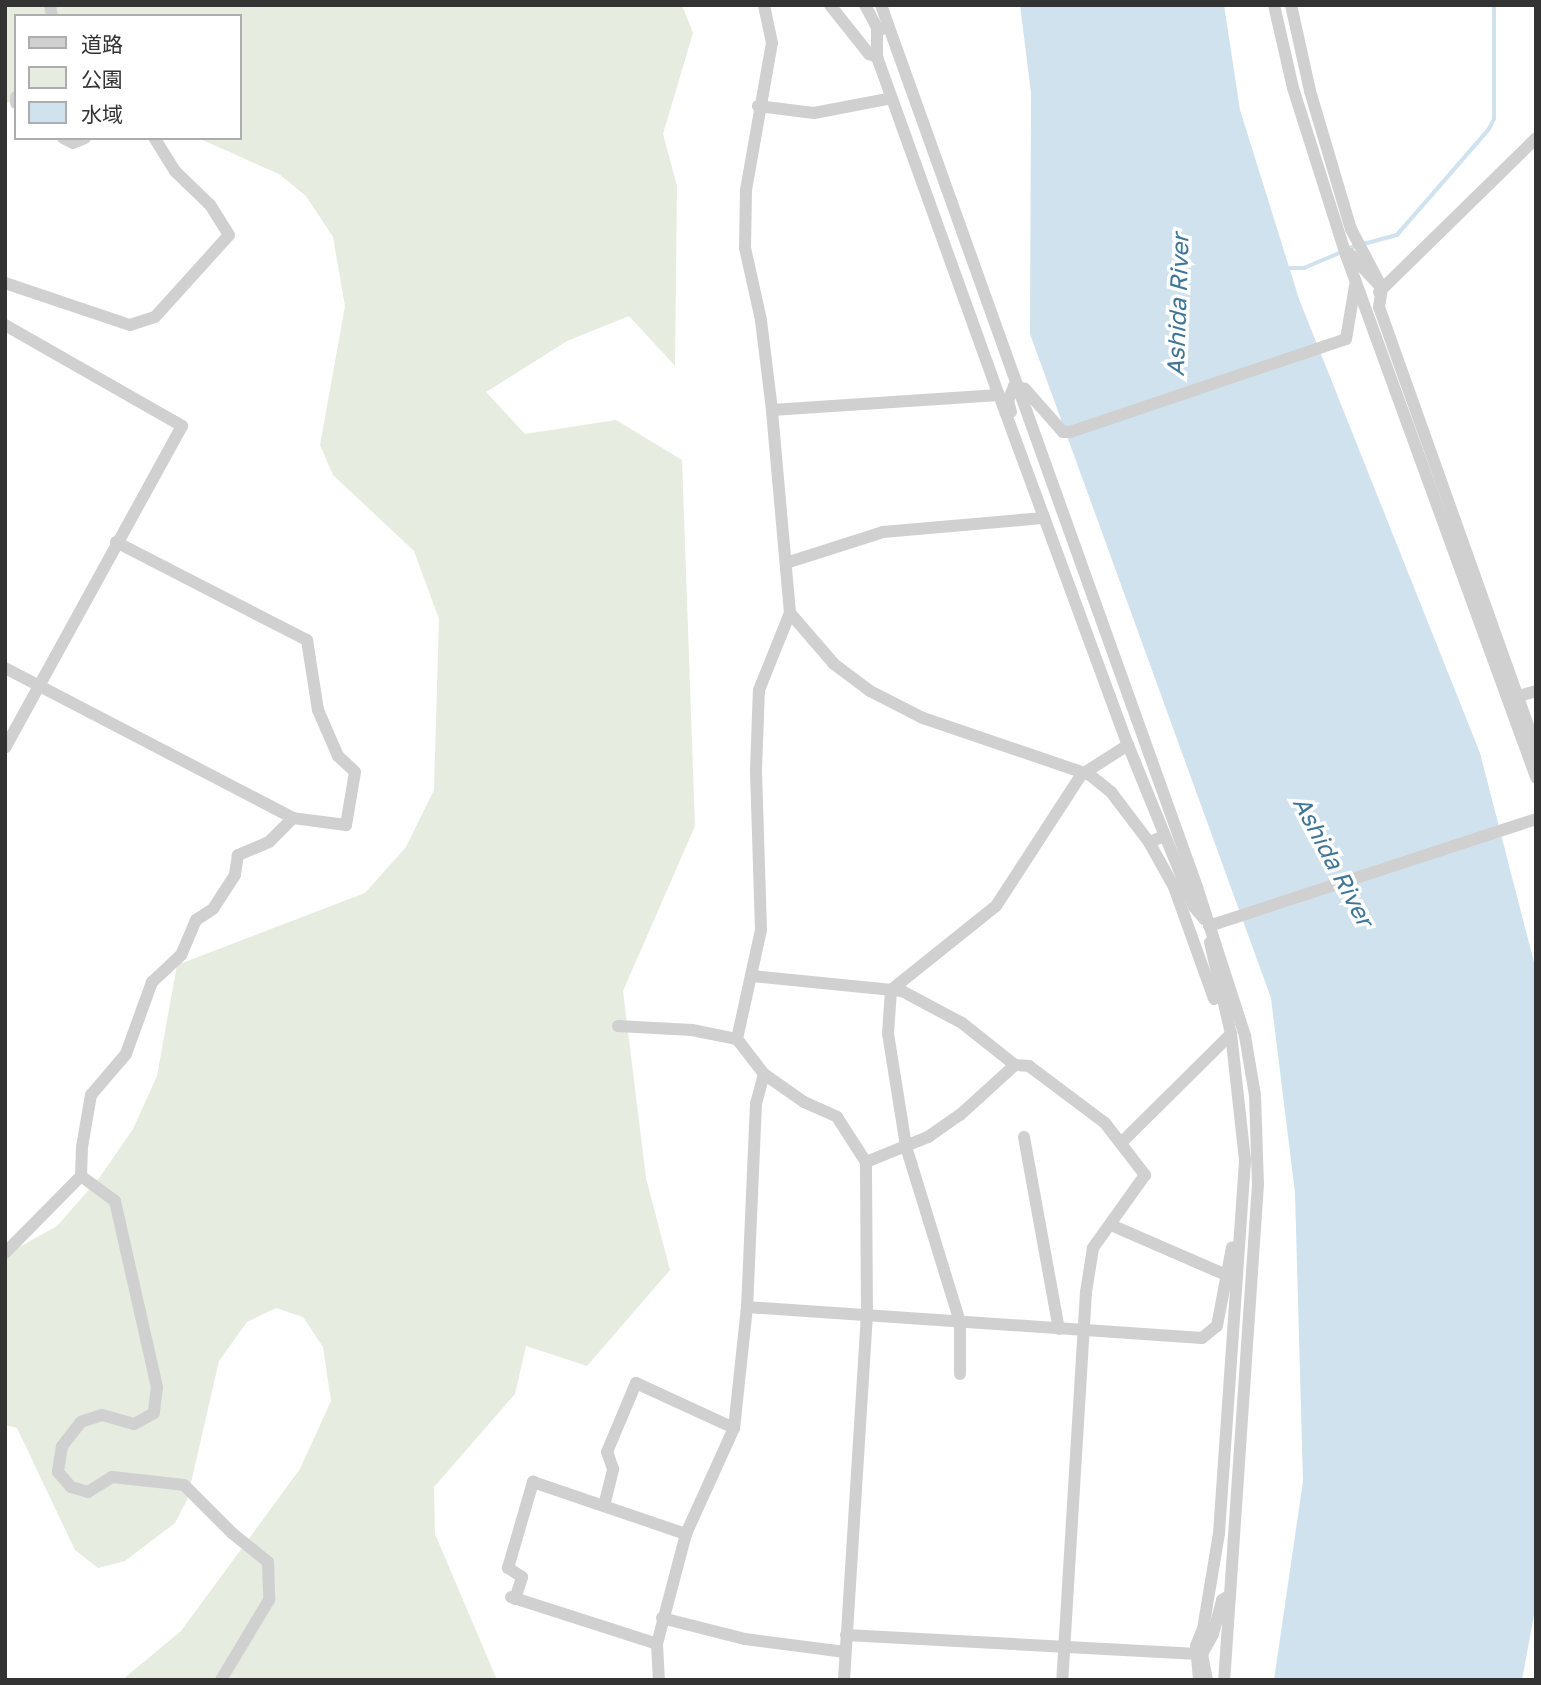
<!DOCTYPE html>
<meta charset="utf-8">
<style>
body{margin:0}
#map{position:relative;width:1541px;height:1685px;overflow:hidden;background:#fff;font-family:"Golos Text","Noto Sans JP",sans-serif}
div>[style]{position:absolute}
.green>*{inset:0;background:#e6ecdf}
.water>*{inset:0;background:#cfe2ee}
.stream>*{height:3.5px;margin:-1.75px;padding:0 1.75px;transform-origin:1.75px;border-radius:1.75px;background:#cfe2ee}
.minor>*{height:12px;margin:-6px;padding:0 6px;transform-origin:6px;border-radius:6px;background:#d0d0d0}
span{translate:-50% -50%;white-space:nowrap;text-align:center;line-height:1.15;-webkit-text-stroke:7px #fff;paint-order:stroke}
.water-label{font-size:24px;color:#3f7597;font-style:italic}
.frame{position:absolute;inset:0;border:7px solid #333;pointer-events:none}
.legend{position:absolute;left:14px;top:14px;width:228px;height:126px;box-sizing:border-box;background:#fff;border:2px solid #adadad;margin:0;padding:9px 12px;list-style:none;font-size:21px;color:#333}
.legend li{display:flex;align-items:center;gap:14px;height:35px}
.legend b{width:35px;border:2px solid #adadad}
</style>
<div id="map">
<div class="green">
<i style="clip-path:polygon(5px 5px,682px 5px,693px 33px,663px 134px,677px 186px,675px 366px,629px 316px,567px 341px,486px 392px,525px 434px,616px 420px,682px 460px,695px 826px,623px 991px,646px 1178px,670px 1270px,587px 1366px,526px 1346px,515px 1394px,434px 1487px,435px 1534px,497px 1680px,122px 1680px,181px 1631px,300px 1469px,331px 1401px,323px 1347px,303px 1317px,276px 1308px,247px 1322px,219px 1361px,187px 1500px,175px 1523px,125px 1561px,98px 1568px,75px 1550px,17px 1428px,5px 1425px,5px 1255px,57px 1226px,100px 1177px,133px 1129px,157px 1076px,177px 965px,365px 893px,406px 847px,434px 790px,439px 619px,414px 551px,333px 475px,320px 445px,345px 306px,333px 237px,306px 196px,279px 174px,198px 138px,240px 138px,240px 16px,16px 16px,16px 103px,5px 102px)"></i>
</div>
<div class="water">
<i style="clip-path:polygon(1020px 5px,1224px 5px,1240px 110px,1299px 299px,1480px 753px,1536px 970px,1536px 1604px,1522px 1680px,1274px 1680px,1303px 1481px,1295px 1193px,1271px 998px,1030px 334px,1031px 93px)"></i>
</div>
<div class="stream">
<i style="left:1349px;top:248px;width:50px;rotate:-15.2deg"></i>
<i style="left:1397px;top:235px;width:140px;rotate:-49deg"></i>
<i style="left:1489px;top:129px;width:11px;rotate:-63deg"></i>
<i style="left:1494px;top:119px;width:114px;rotate:-90deg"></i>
<i style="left:1286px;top:268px;width:18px"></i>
<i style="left:1304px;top:268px;width:41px;rotate:-22.8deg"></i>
</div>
<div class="minor">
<i style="left:50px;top:5px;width:11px;rotate:80deg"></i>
<i style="left:830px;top:5px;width:63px;rotate:51.5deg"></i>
<i style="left:869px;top:54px;width:9px;rotate:21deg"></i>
<i style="left:865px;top:5px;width:26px;rotate:62deg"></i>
<i style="left:877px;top:28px;width:6px;rotate:9deg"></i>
<i style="left:881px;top:5px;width:937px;rotate:70.29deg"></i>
<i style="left:1197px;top:887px;width:157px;rotate:72.1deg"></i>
<i style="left:1245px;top:1036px;width:60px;rotate:80.4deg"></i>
<i style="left:1255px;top:1095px;width:89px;rotate:88.1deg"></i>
<i style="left:1258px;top:1184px;width:497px;rotate:93.9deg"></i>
<i style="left:1274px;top:5px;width:85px;rotate:77.1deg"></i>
<i style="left:1293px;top:88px;width:175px;rotate:72.4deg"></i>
<i style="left:1346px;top:255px;width:556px;rotate:70deg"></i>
<i style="left:1291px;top:5px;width:88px;rotate:77.5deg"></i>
<i style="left:1310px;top:91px;width:144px;rotate:73.5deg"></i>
<i style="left:1351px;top:229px;width:67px;rotate:62.3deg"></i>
<i style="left:1382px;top:288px;width:19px;rotate:99deg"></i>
<i style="left:1379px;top:307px;width:469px;rotate:70.4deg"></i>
<i style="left:877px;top:28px;width:29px;rotate:90deg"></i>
<i style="left:877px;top:57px;width:359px;rotate:70.2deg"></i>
<i style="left:999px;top:395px;width:373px;rotate:69.8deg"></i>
<i style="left:1128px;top:745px;width:175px;rotate:67.8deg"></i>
<i style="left:1194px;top:907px;width:16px;rotate:50deg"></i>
<i style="left:16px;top:97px;width:6px;rotate:90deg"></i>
<i style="left:758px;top:106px;width:56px;rotate:7.1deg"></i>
<i style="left:814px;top:113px;width:79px;rotate:-10.9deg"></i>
<i style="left:63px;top:138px;width:11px;rotate:27deg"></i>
<i style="left:73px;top:143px;width:13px;rotate:-23deg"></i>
<i style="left:1350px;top:254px;width:44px;rotate:46.8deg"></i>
<i style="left:5px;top:283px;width:132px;rotate:18.6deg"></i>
<i style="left:130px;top:325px;width:26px;rotate:-18deg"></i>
<i style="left:155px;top:317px;width:110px;rotate:-47.9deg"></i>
<i style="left:229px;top:235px;width:36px;rotate:-122deg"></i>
<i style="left:210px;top:205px;width:49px;rotate:-135.8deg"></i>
<i style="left:175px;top:171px;width:39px;rotate:-122deg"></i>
<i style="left:1379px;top:292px;width:220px;rotate:-44.4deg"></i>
<i style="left:5px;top:325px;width:204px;rotate:29.7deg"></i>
<i style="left:182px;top:426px;width:367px;rotate:118.8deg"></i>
<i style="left:772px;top:410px;width:227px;rotate:-3.8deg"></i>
<i style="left:1011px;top:412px;width:11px;rotate:-105deg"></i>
<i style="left:1008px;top:401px;width:16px;rotate:-68deg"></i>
<i style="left:1014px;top:386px;width:11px;rotate:15deg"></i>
<i style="left:1025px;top:389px;width:57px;rotate:48.5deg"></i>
<i style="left:1063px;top:432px;width:7px"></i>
<i style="left:1070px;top:432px;width:291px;rotate:-18.6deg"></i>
<i style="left:1346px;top:339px;width:54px;rotate:-80.4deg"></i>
<i style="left:116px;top:542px;width:215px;rotate:27.2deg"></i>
<i style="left:307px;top:640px;width:71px;rotate:81.1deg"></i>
<i style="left:318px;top:710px;width:50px;rotate:66.5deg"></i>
<i style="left:338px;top:756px;width:23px;rotate:43deg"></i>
<i style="left:355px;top:772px;width:54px;rotate:99.6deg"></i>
<i style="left:346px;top:825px;width:53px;rotate:-172.5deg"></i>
<i style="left:293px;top:818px;width:34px;rotate:135deg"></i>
<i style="left:269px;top:842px;width:34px;rotate:157deg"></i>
<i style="left:238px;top:855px;width:20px;rotate:99deg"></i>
<i style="left:235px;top:875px;width:40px;rotate:122.9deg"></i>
<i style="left:213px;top:909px;width:20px;rotate:147deg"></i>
<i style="left:196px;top:920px;width:38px;rotate:113deg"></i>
<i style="left:181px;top:955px;width:40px;rotate:137deg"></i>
<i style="left:152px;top:982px;width:77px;rotate:109.9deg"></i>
<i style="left:126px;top:1054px;width:54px;rotate:130.5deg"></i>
<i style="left:91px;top:1095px;width:53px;rotate:99.8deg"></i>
<i style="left:82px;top:1147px;width:29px;rotate:92deg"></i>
<i style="left:81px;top:1176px;width:42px;rotate:36.3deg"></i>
<i style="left:115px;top:1201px;width:191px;rotate:77.3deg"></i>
<i style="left:157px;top:1387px;width:26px;rotate:97deg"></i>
<i style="left:154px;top:1413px;width:23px;rotate:151deg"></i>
<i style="left:134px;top:1424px;width:33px;rotate:-164deg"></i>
<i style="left:102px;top:1415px;width:22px;rotate:162deg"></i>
<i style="left:81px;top:1422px;width:31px;rotate:128deg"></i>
<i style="left:62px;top:1446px;width:26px;rotate:99deg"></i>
<i style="left:58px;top:1472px;width:20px;rotate:49deg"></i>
<i style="left:71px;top:1487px;width:18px;rotate:16deg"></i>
<i style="left:88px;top:1492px;width:28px;rotate:-32deg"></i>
<i style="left:112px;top:1477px;width:72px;rotate:6.3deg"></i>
<i style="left:184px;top:1485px;width:68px;rotate:45deg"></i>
<i style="left:232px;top:1533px;width:46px;rotate:38.9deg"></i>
<i style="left:268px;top:1562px;width:38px;rotate:88deg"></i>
<i style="left:269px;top:1600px;width:93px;rotate:121deg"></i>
<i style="left:786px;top:563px;width:102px;rotate:-17.7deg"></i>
<i style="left:883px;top:532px;width:162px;rotate:-5deg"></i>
<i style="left:790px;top:613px;width:67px;rotate:49.2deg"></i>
<i style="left:834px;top:664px;width:45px;rotate:36.9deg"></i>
<i style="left:870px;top:691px;width:59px;rotate:27deg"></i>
<i style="left:923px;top:718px;width:176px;rotate:18.8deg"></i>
<i style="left:1090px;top:775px;width:27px;rotate:39deg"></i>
<i style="left:1111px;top:792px;width:63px;rotate:52.8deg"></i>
<i style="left:1149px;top:842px;width:17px;rotate:-21deg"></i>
<i style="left:5px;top:668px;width:325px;rotate:27.5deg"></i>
<i style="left:1519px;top:696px;width:18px;rotate:-16deg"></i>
<i style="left:1149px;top:842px;width:51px;rotate:60.9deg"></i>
<i style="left:1174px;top:887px;width:119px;rotate:70.3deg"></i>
<i style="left:1209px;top:926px;width:344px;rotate:-18.1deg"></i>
<i style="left:752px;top:976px;width:151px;rotate:5.7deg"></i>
<i style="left:902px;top:991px;width:68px;rotate:28.1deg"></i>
<i style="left:962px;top:1023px;width:68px;rotate:38.4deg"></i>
<i style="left:1015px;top:1065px;width:14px;rotate:4deg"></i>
<i style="left:1029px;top:1066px;width:95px;rotate:36.9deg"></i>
<i style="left:1105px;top:1123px;width:66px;rotate:52.4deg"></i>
<i style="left:1145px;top:1175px;width:90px;rotate:125.5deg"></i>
<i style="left:1093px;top:1248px;width:45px;rotate:99deg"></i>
<i style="left:1086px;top:1292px;width:389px;rotate:93.5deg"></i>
<i style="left:618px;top:1026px;width:74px;rotate:3.1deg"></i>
<i style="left:692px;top:1030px;width:46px;rotate:11.3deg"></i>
<i style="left:737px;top:1039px;width:44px;rotate:52.4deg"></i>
<i style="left:764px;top:1074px;width:30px;rotate:105deg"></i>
<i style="left:756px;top:1103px;width:204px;rotate:92.5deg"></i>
<i style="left:747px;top:1307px;width:122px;rotate:96.1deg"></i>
<i style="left:734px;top:1428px;width:116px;rotate:114.4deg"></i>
<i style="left:686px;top:1534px;width:114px;rotate:104.8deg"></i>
<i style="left:657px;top:1644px;width:36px;rotate:87deg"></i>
<i style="left:737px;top:1039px;width:112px;rotate:-77.6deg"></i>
<i style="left:761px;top:930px;width:160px;rotate:-91.8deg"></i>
<i style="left:756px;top:770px;width:80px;rotate:-87.9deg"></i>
<i style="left:759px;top:690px;width:83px;rotate:-68.1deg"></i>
<i style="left:790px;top:613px;width:204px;rotate:-95.1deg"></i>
<i style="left:772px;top:410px;width:91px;rotate:-97deg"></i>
<i style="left:761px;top:320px;width:74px;rotate:-102.5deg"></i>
<i style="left:745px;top:248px;width:58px;rotate:-89deg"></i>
<i style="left:746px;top:190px;width:149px;rotate:-80deg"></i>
<i style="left:772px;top:43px;width:39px;rotate:-102deg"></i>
<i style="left:764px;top:1074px;width:49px;rotate:35deg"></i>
<i style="left:804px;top:1102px;width:36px;rotate:24deg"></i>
<i style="left:837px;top:1117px;width:54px;rotate:57.2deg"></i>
<i style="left:1024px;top:1137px;width:195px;rotate:79.7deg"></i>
<i style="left:1123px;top:1141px;width:152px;rotate:-44.7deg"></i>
<i style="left:1111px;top:1225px;width:125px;rotate:23.5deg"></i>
<i style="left:5px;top:1253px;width:108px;rotate:-45.4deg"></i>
<i style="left:747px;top:1307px;width:456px;rotate:3.9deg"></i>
<i style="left:1202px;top:1338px;width:19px;rotate:-39deg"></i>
<i style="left:1217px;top:1326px;width:80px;rotate:-79.2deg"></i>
<i style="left:960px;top:1374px;width:52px;rotate:-90deg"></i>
<i style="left:960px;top:1322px;width:184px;rotate:-107.1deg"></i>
<i style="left:906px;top:1146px;width:113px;rotate:-99.1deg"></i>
<i style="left:888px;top:1034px;width:44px;rotate:-86.1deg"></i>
<i style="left:891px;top:990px;width:134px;rotate:-38.7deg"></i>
<i style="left:996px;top:906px;width:156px;rotate:-57deg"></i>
<i style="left:1081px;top:775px;width:56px;rotate:-32.6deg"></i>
<i style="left:604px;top:1506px;width:38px;rotate:-76deg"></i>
<i style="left:613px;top:1469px;width:18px;rotate:-109deg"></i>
<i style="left:607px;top:1452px;width:75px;rotate:-67.2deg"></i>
<i style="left:636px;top:1383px;width:108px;rotate:24.7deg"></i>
<i style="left:511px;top:1597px;width:153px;rotate:17.8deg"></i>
<i style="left:515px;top:1599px;width:23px;rotate:-72deg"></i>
<i style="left:522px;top:1577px;width:17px;rotate:-147deg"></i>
<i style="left:508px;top:1568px;width:90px;rotate:-73.8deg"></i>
<i style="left:533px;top:1482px;width:162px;rotate:18.8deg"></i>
<i style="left:662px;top:1618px;width:86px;rotate:14.2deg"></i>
<i style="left:745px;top:1639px;width:101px;rotate:7.4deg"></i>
<i style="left:846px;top:1635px;width:357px;rotate:3.1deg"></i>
<i style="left:844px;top:1680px;width:366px;rotate:-86.4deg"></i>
<i style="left:867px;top:1315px;width:153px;rotate:-90.4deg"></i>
<i style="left:866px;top:1162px;width:67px;rotate:-22deg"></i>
<i style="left:928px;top:1137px;width:39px;rotate:-35deg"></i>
<i style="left:960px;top:1115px;width:74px;rotate:-42.3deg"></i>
<i style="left:1199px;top:1680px;width:34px;rotate:-95deg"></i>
<i style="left:1196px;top:1646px;width:18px;rotate:-68deg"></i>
<i style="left:1203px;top:1629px;width:97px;rotate:-80.5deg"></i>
<i style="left:1219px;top:1533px;width:374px;rotate:-86deg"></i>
<i style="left:1245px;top:1160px;width:127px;rotate:-96.3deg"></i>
<i style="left:1231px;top:1034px;width:94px;rotate:-102.9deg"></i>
<i style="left:1207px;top:1680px;width:26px;rotate:-101deg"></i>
<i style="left:1202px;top:1654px;width:23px;rotate:-61deg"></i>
<i style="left:1213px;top:1634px;width:35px;rotate:-75deg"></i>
<i style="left:1222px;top:1600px;width:9px;rotate:-32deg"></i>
</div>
<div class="water-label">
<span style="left:1177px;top:305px;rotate:-88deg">Ashida River</span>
<span style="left:1334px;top:861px;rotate:62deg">Ashida River</span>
</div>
<div class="frame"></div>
<ul class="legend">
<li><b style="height:9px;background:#d0d0d0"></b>道路</li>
<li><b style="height:19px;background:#e6ecdf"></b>公園</li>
<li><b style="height:19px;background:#cfe2ee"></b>水域</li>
</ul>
</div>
